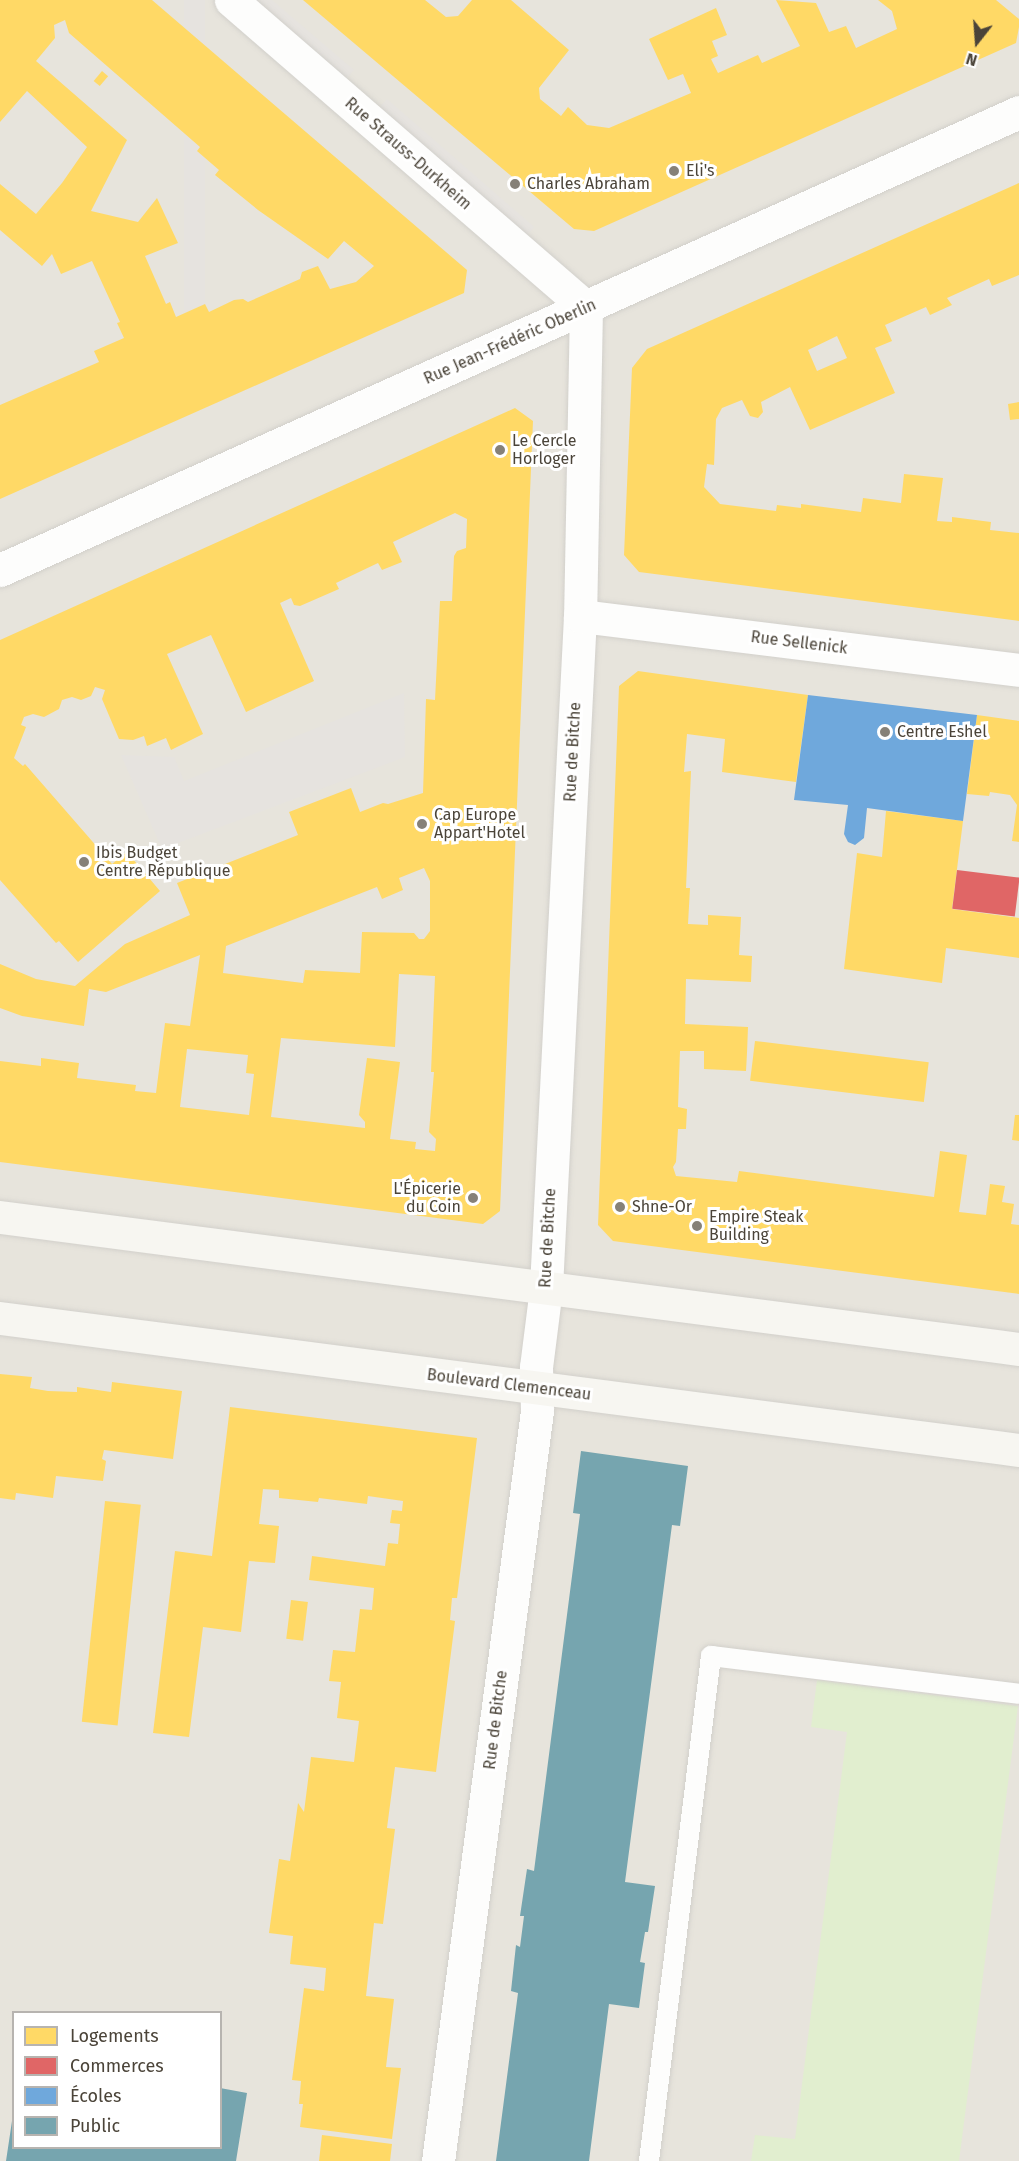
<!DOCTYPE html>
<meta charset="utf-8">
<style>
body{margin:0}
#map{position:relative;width:1019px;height:2161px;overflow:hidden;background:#f4f2ee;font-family:"Fira Sans",sans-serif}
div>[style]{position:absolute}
.residential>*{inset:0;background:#e7e4dc}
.green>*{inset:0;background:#e1eecf}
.parking>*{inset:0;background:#e6e3df;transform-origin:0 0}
.homes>*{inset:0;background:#ffd966;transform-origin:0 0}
.shops>*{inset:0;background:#e06666;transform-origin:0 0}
.schools>*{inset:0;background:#6fa8dc}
.public>*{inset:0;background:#76a5af}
.roads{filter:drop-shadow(0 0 2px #d2d0cb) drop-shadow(0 0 2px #d2d0cb)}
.lane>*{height:20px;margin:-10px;padding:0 10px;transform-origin:10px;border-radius:10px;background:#fdfdfc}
.street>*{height:33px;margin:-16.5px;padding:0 16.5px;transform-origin:16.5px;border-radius:16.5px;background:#fdfdfc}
.secondary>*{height:33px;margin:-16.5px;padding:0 16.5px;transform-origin:16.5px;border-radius:16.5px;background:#f7f6f1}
.dots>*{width:16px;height:16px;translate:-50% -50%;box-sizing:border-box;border:3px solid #fff;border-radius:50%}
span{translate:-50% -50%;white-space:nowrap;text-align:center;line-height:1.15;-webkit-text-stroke:6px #fff;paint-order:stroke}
.street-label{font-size:16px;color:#4b4439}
.poi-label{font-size:16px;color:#4b4439}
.left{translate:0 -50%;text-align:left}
.right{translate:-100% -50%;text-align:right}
.legend{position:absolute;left:12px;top:2011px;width:210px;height:138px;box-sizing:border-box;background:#fff;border:2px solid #b7b4b0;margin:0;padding:8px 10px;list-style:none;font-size:18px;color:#4b4439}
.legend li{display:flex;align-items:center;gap:12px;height:30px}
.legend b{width:30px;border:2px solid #b7b4b0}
.north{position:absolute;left:947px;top:12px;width:60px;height:60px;-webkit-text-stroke:4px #fff;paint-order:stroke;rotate:197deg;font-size:16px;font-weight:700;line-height:24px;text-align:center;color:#4b4439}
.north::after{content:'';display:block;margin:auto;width:21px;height:27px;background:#4b4439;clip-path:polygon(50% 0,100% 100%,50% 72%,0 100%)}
</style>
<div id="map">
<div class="residential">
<i style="clip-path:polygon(evenodd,0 0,1019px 0,1019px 2161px,0 2161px,0 0,14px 2012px,220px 2012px,220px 2148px,14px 2148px,14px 2012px)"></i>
</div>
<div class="green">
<i style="clip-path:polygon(817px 1680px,1018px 1706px,959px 2161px,751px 2161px,755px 2135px,795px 2139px,847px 1732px,811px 1727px)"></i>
</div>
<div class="parking">
<i style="left:184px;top:0;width:21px;height:374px"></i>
<i style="clip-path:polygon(252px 0,272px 0,354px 70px,345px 80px)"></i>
<i style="left:387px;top:99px;width:195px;height:13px;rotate:41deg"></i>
<i style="clip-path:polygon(404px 693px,405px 757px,162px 849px,121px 755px,174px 757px,184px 781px)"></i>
</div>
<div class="homes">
<i style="clip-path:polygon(evenodd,0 0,152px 0,467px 270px,464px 293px,0 499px,0 405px,99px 362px,94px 351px,124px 338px,117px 323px,120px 322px,92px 261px,61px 274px,52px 254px,42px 266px,0 230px,0 184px,36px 214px,62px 183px,87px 147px,27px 91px,0 122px,0 0,65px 20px,69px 33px,200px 147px,197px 151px,219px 170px,215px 175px,258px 210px,328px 259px,344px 241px,374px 266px,356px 282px,330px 289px,318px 266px,302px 272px,300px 279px,248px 302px,243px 299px,234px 300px,209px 312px,205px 304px,176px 317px,170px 302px,166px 304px,145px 256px,178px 243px,157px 198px,138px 222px,91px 211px,127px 140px,36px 61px,55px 38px,54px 25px,65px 20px)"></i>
<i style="clip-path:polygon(303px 0,425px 0,446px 17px,458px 16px,472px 0,511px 0,569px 50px,539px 88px,540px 99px,561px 116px,568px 107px,587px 125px,609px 128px,691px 93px,683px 74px,668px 80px,649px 39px,716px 8px,727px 35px,712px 41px,718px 56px,711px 59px,718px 73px,758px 55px,762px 63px,800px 46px,776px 0,816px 3px,829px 32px,846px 26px,856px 48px,897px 29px,892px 11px,878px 0,996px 0,1019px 19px,1019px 27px,1016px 43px,594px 231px,574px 229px)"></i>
<i style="left:102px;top:71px;width:8px;height:13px;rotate:40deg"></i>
<i style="clip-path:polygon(evenodd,1019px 183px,1019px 275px,992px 286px,989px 279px,947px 298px,952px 305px,930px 315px,926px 307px,885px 325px,892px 341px,875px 348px,895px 393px,810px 430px,790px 387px,761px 402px,763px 412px,758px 418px,750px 416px,742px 400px,722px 408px,716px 419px,714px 465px,707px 464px,704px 487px,720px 504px,776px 511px,777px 505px,801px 508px,801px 504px,861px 512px,863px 498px,901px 503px,904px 474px,943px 478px,937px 521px,952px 522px,952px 517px,991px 522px,990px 530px,1019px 533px,1019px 621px,639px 572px,624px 555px,632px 368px,647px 349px,1019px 183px,837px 336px,847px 358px,817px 371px,808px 350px,837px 336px)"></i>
<i style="clip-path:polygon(1019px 402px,1019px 419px,1010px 420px,1008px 404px)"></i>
<i style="clip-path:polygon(evenodd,515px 408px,533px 421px,500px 1211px,483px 1224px,0 1162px,0 1061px,41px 1066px,41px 1058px,79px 1063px,77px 1078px,136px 1085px,135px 1091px,156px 1093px,165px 1023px,190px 1026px,200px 955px,106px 992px,89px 989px,84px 1026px,22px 1016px,0 1008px,0 964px,36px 979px,75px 986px,125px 944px,190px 915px,177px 883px,298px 835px,289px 812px,351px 788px,360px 812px,383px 803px,388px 804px,423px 793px,426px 699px,435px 700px,440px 601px,452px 601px,454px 556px,457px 551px,466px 548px,467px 519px,455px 513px,393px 542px,402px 562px,382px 570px,378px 563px,336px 583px,339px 589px,300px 606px,294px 605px,291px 598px,280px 603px,314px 681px,246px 712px,211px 635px,167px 654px,203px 734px,171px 750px,166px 738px,147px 746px,144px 736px,133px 740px,119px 739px,102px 699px,105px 690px,95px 687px,91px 696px,81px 700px,72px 697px,62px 700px,59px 709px,44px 717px,33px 714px,24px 717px,21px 725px,26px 727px,14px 758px,23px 766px,25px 764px,112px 864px,127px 852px,160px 891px,78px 962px,59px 941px,56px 943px,0 880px,0 640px,515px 408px,424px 868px,430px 881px,430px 931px,424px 939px,419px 939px,414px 933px,362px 932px,360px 973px,305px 970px,303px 983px,223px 973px,226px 946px,377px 887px,382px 899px,403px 890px,399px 878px,424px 868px,515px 408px,399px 974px,435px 976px,431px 1072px,434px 1072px,429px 1132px,436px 1139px,435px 1151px,415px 1149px,416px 1142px,390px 1139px,400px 1062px,367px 1058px,359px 1115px,365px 1122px,365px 1128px,271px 1117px,281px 1038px,395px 1047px,399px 974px,515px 408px,187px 1049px,248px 1055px,246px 1073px,254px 1074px,249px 1115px,180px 1107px,187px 1049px)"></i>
<i style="clip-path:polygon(638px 671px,808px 695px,796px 782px,722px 772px,725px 739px,687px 734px,684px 772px,691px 771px,686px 888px,690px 888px,688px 924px,708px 925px,708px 915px,741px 917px,739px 955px,752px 956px,751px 982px,686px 979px,685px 1024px,748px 1027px,747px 1053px,746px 1071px,704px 1069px,704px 1051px,680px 1051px,678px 1107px,687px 1109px,686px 1129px,678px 1129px,676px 1162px,673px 1167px,676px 1176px,737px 1182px,739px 1171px,934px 1197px,940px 1151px,967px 1155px,959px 1212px,986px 1215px,990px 1184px,1005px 1186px,1002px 1202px,1014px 1204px,1011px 1224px,1019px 1225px,1019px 1294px,613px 1241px,598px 1225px,619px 686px)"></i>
<i style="clip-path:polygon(977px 715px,1019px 721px,1019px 842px,1012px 841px,1017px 805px,1010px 795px,990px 792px,989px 796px,967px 794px)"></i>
<i style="clip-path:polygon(886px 811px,963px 821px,952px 909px,1019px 918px,1019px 958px,946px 948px,942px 983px,844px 969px,857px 853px,882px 857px)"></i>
<i style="left:755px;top:1041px;width:175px;height:40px;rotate:7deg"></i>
<i style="clip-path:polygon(1015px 1115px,1019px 1115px,1019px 1141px,1012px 1140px)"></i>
<i style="clip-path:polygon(0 1374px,32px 1377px,30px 1388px,48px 1391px,77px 1392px,77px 1387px,111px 1392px,112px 1382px,182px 1391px,173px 1459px,104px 1450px,102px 1459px,106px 1461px,103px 1481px,56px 1476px,53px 1498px,16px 1493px,15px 1500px,0 1498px)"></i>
<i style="clip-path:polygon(230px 1407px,477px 1438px,457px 1598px,452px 1598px,450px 1620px,455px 1621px,436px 1772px,395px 1767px,387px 1828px,395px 1829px,383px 1924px,374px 1923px,366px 1996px,394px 1999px,386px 2067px,401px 2068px,392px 2139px,300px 2127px,303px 2104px,299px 2104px,301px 2081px,292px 2080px,304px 1988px,324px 1991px,326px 1968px,290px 1964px,293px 1936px,269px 1933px,279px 1859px,290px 1861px,298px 1803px,304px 1812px,311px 1757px,354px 1762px,359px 1721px,337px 1718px,341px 1682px,329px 1681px,333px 1650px,355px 1652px,360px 1609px,372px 1610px,374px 1588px,309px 1580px,312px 1556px,385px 1566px,388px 1543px,398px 1544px,400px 1524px,390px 1523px,392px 1510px,402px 1511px,403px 1501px,368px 1496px,367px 1504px,319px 1498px,318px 1502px,279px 1498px,279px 1490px,263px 1489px,259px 1524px,279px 1526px,275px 1563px,249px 1561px,241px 1632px,203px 1627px,189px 1737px,153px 1733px,175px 1551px,212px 1556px)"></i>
<i style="left:105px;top:1501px;width:36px;height:222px;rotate:6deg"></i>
<i style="left:291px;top:1600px;width:17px;height:39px;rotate:7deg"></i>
<i style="clip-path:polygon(322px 2135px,392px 2144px,390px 2161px,319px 2161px)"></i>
</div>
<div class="shops">
<i style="left:957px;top:870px;width:63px;height:39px;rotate:7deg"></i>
</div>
<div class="schools">
<i style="clip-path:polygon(808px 695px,977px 715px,963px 821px,867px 808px,864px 838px,855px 845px,848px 842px,844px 834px,848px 805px,794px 800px)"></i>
</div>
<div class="public">
<i style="clip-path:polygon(581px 1451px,688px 1466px,680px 1526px,672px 1525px,625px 1882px,655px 1886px,648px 1932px,645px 1932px,640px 1962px,645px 1963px,639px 2008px,609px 2004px,589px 2161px,496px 2161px,518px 1993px,511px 1991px,516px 1945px,520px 1947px,524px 1916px,520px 1916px,527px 1869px,534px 1871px,580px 1514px,573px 1513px)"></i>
<i style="clip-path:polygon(220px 2088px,247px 2093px,236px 2161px,6px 2161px,12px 2121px,14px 2148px,220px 2148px)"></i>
</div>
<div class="roads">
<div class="lane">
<i style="left:649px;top:2161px;width:509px;rotate:-83deg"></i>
<i style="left:711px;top:1656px;width:310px;rotate:7deg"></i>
</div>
<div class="street">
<i style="left:231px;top:0;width:470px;rotate:40.9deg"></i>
<i style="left:586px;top:308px;width:308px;rotate:91.1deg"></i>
<i style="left:580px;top:616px;width:673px;rotate:92.9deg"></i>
<i style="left:546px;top:1288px;width:80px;rotate:97.2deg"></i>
<i style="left:536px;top:1367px;width:44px;rotate:88.7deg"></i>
<i style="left:537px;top:1411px;width:757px;rotate:97.52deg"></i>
<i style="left:0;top:570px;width:1117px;rotate:-24.2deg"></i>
<i style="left:580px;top:616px;width:442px;rotate:7deg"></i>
</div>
<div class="secondary">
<i style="left:0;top:1217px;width:1028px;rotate:7.38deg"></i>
<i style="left:0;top:1318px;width:1028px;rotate:7.38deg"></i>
</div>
</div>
<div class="dots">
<i style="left:674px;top:171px;background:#868178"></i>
<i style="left:515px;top:184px;background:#868178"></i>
<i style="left:500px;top:450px;background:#868178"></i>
<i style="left:885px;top:732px;background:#868178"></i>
<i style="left:422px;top:824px;background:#868178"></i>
<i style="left:84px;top:862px;background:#868178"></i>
<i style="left:473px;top:1198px;background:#868178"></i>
<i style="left:620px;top:1207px;background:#868178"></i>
<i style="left:697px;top:1226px;background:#868178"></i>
</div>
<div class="street-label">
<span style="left:408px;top:154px;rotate:41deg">Rue Strauss-Durkheim</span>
<span style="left:510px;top:342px;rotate:-24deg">Rue Jean-Frédéric Oberlin</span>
<span style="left:799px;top:643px;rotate:7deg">Rue Sellenick</span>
<span style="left:573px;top:752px;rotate:-87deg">Rue de Bitche</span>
<span style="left:548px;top:1238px;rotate:-87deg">Rue de Bitche</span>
<span style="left:509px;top:1385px;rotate:7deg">Boulevard Clemenceau</span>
<span style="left:496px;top:1720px;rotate:-83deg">Rue de Bitche</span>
</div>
<div class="poi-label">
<span class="left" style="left:686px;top:171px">Eli's</span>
<span class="left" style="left:527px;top:184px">Charles Abraham</span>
<span class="left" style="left:512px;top:450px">Le Cercle<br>Horloger</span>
<span class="left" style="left:897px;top:732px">Centre Eshel</span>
<span class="left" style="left:434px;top:824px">Cap Europe<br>Appart'Hotel</span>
<span class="left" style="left:96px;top:862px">Ibis Budget<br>Centre République</span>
<span class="right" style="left:461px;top:1198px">L'Épicerie<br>du Coin</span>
<span class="left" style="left:632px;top:1207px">Shne-Or</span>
<span class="left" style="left:709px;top:1226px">Empire Steak<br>Building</span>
</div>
<ul class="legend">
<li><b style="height:16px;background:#ffd966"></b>Logements</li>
<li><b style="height:16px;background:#e06666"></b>Commerces</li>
<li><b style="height:16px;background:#6fa8dc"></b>Écoles</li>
<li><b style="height:16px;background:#76a5af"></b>Public</li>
</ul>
<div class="north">N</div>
</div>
